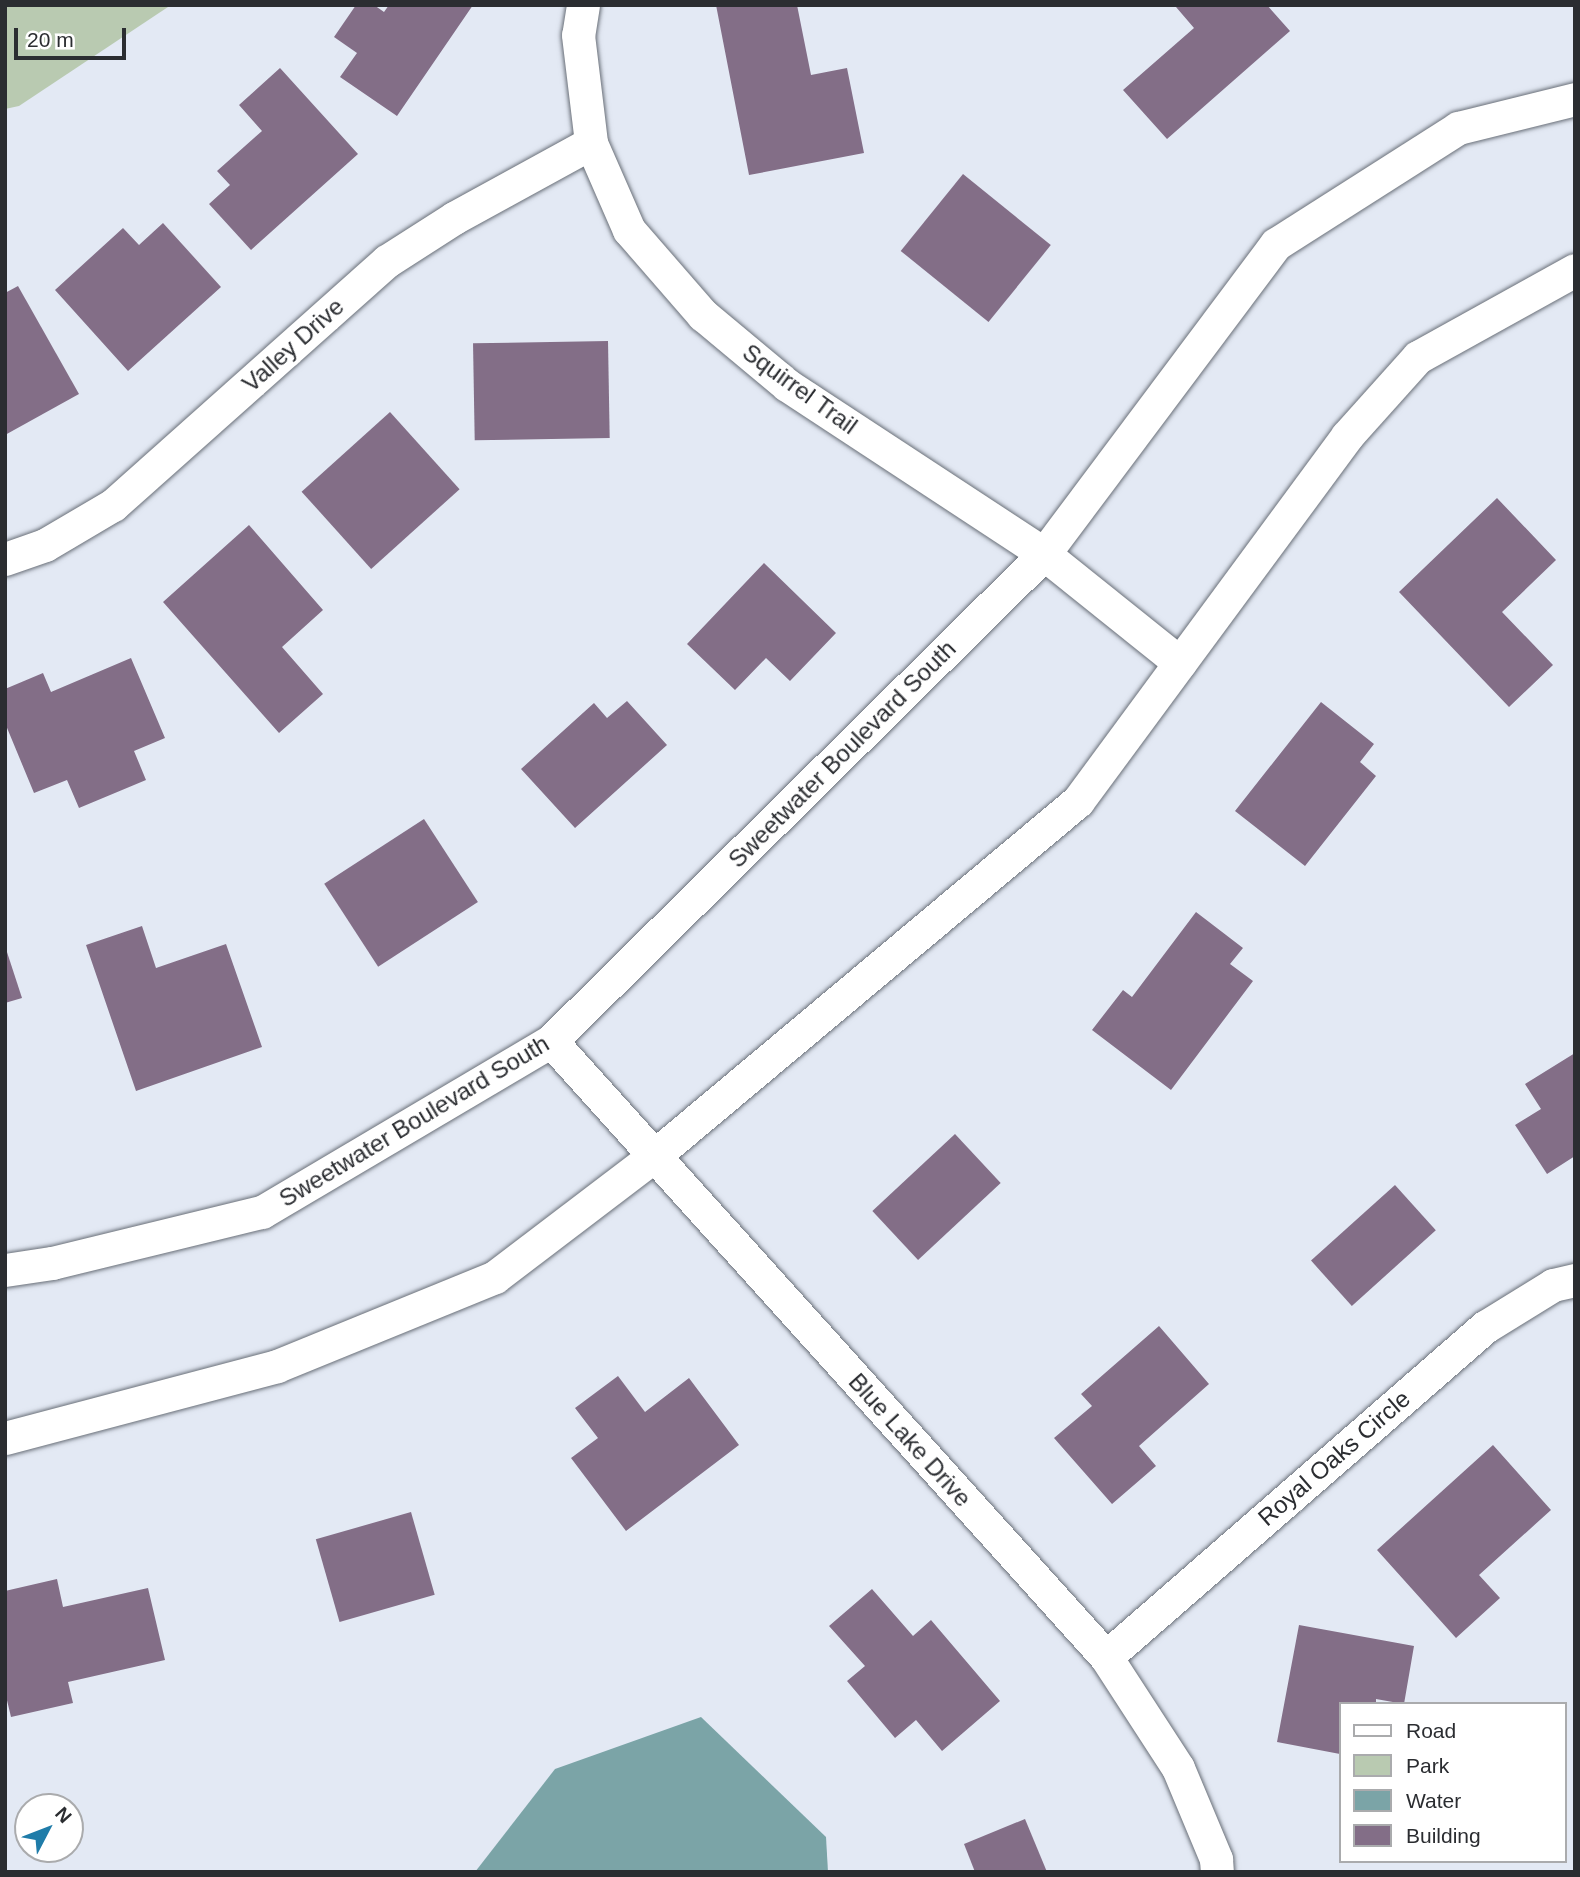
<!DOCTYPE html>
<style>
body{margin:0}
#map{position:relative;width:1580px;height:1877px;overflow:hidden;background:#e3e9f4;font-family:Arial,sans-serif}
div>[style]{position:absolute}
.green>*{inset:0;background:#b9cab1}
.water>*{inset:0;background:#7ba4a7}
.building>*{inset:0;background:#836e87;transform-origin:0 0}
.roads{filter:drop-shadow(0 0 2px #696f78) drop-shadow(0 0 2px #696f78)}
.minor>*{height:33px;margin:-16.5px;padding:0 16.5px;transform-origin:16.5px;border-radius:16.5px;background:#fff}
span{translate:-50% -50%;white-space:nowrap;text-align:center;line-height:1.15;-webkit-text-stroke:7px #fff;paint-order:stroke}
.street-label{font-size:24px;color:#2b2d31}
.frame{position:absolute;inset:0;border:7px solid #2b2d31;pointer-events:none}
.legend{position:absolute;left:1339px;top:1702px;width:228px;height:161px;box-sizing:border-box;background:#fff;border:2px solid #aaabad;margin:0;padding:9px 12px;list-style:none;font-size:21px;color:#2b2d31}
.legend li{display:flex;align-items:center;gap:14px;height:35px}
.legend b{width:35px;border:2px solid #aaabad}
.north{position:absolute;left:14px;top:1793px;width:70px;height:70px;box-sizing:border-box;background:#fff;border:2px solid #aaabad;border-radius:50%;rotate:48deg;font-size:19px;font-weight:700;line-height:28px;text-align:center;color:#2b2d31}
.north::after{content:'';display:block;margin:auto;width:24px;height:32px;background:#1f7ca9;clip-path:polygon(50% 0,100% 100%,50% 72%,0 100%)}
.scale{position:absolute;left:14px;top:28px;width:112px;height:32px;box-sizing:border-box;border:4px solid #2b2d31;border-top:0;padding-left:9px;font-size:21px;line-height:24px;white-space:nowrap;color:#2b2d31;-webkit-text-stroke:5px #fff;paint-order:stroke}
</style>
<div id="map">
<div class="green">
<i style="clip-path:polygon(5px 5px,171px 5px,19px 106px,5px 109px)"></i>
</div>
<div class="water">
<i style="clip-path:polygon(701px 1717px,826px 1837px,828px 1872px,475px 1872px,555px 1769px)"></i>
</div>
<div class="building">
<i style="clip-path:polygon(356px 5px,374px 5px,384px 12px,389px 5px,473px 5px,397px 116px,340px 77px,357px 53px,334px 37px)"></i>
<i style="clip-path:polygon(716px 5px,797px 5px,811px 75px,847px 68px,864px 153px,749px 175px)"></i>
<i style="clip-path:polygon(1178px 5px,1267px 5px,1290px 31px,1167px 139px,1123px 90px,1194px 28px,1176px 7px)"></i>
<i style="clip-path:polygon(280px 68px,358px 154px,251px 250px,209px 204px,230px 185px,217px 171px,262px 131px,239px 105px)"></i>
<i style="left:963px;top:174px;width:113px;height:99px;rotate:39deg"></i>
<i style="clip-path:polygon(163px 223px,221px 287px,128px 371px,55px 290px,123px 228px,139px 245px)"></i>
<i style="clip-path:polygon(18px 286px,79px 394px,5px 435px,5px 293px)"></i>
<i style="left:608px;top:341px;width:97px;height:135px;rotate:89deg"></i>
<i style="left:390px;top:412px;width:104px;height:119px;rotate:48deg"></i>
<i style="clip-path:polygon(1497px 498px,1556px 560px,1502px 612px,1553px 665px,1509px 707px,1399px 592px)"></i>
<i style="clip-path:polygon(249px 525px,323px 610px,282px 647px,323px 694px,279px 733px,163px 602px)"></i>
<i style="clip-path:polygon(764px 563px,836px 633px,790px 681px,766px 658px,735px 690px,687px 644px)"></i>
<i style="clip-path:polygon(131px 658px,165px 738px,134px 751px,146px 780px,79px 808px,67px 780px,34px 793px,5px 723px,5px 689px,43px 673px,51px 692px)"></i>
<i style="clip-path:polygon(627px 701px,667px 745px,575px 828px,521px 769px,594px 703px,607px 718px)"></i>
<i style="clip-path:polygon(1321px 702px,1374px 744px,1360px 762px,1376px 776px,1305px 866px,1235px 811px)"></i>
<i style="left:424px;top:819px;width:99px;height:119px;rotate:57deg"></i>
<i style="clip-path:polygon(1196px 912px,1243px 948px,1230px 964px,1253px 981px,1171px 1090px,1092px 1030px,1123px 990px,1132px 997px)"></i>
<i style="clip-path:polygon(142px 926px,156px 968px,226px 944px,262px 1047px,136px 1091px,86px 945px)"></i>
<i style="clip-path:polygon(5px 946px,22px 998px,5px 1003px)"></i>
<i style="clip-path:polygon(1575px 1053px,1575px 1156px,1547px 1174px,1515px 1125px,1541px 1109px,1525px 1084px)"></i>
<i style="left:955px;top:1134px;width:67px;height:113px;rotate:47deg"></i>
<i style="left:1395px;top:1185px;width:61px;height:113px;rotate:48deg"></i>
<i style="clip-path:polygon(1159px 1326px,1209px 1384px,1139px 1446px,1156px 1466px,1112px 1504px,1054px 1438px,1092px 1406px,1081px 1394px)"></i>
<i style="clip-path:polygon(618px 1376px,645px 1412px,689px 1378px,739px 1445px,626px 1531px,571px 1458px,598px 1438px,575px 1408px)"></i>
<i style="clip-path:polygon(1493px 1445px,1551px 1510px,1479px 1575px,1500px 1598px,1456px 1638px,1377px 1550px)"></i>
<i style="left:411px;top:1512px;width:86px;height:99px;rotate:74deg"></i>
<i style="clip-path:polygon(57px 1579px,63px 1607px,148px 1588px,165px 1660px,68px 1682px,73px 1703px,11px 1717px,5px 1692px,5px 1591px)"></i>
<i style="clip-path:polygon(872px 1589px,913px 1636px,931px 1620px,1000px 1701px,942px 1751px,916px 1720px,895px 1738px,847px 1681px,865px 1666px,829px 1626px)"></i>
<i style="clip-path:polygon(1299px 1625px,1414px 1646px,1404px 1704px,1376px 1699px,1376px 1704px,1340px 1704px,1340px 1754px,1277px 1742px)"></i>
<i style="clip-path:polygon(1025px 1819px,1047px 1872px,975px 1872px,964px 1844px)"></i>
</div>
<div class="roads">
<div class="minor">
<i style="left:583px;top:5px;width:30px;rotate:99deg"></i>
<i style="left:578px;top:35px;width:109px;rotate:83.1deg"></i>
<i style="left:591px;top:143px;width:95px;rotate:66.4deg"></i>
<i style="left:629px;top:230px;width:113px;rotate:49deg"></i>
<i style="left:703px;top:315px;width:109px;rotate:39.8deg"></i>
<i style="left:787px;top:385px;width:308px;rotate:33.3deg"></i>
<i style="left:1044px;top:554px;width:174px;rotate:38.7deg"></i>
<i style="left:5px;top:559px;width:42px;rotate:-19.3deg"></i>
<i style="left:45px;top:545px;width:79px;rotate:-30.5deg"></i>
<i style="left:113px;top:505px;width:367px;rotate:-41.7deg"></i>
<i style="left:387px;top:261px;width:80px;rotate:-32.7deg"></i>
<i style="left:454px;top:218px;width:156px;rotate:-28.7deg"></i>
<i style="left:551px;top:1041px;width:829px;rotate:47.98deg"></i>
<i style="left:1106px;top:1657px;width:132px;rotate:57deg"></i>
<i style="left:1178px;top:1768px;width:99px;rotate:67.3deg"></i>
<i style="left:1216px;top:1859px;width:13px;rotate:86deg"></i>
<i style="left:5px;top:1270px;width:48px;rotate:-8.5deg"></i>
<i style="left:52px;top:1263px;width:216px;rotate:-13.7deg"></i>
<i style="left:262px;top:1212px;width:336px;rotate:-30.6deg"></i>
<i style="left:551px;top:1041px;width:693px;rotate:-44.65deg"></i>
<i style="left:1044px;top:554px;width:387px;rotate:-53.2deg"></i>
<i style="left:1276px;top:244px;width:216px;rotate:-32.5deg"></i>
<i style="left:1458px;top:128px;width:121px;rotate:-13.9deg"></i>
<i style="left:5px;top:1438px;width:281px;rotate:-14.8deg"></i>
<i style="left:277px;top:1366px;width:235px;rotate:-22.2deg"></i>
<i style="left:495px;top:1277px;width:200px;rotate:-37.3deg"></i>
<i style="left:654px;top:1156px;width:553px;rotate:-39.94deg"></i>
<i style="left:1078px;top:801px;width:453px;rotate:-53.6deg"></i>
<i style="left:1347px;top:436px;width:106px;rotate:-48.1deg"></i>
<i style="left:1418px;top:357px;width:179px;rotate:-29deg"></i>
<i style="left:1106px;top:1657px;width:503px;rotate:-41.05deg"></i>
<i style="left:1485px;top:1327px;width:80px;rotate:-31.7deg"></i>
<i style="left:1553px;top:1285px;width:23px;rotate:-13deg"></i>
</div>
</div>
<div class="street-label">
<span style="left:293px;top:345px;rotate:-42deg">Valley Drive</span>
<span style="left:800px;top:389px;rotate:36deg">Squirrel Trail</span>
<span style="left:842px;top:754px;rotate:-45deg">Sweetwater Boulevard South</span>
<span style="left:414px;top:1121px;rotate:-31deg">Sweetwater Boulevard South</span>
<span style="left:910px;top:1440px;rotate:48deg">Blue Lake Drive</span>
<span style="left:1334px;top:1458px;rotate:-41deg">Royal Oaks Circle</span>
</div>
<div class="frame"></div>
<ul class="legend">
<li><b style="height:9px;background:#fff"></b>Road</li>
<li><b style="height:19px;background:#b9cab1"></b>Park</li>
<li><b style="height:19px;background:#7ba4a7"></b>Water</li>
<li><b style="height:19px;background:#836e87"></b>Building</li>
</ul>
<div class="north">N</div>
<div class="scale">20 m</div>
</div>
